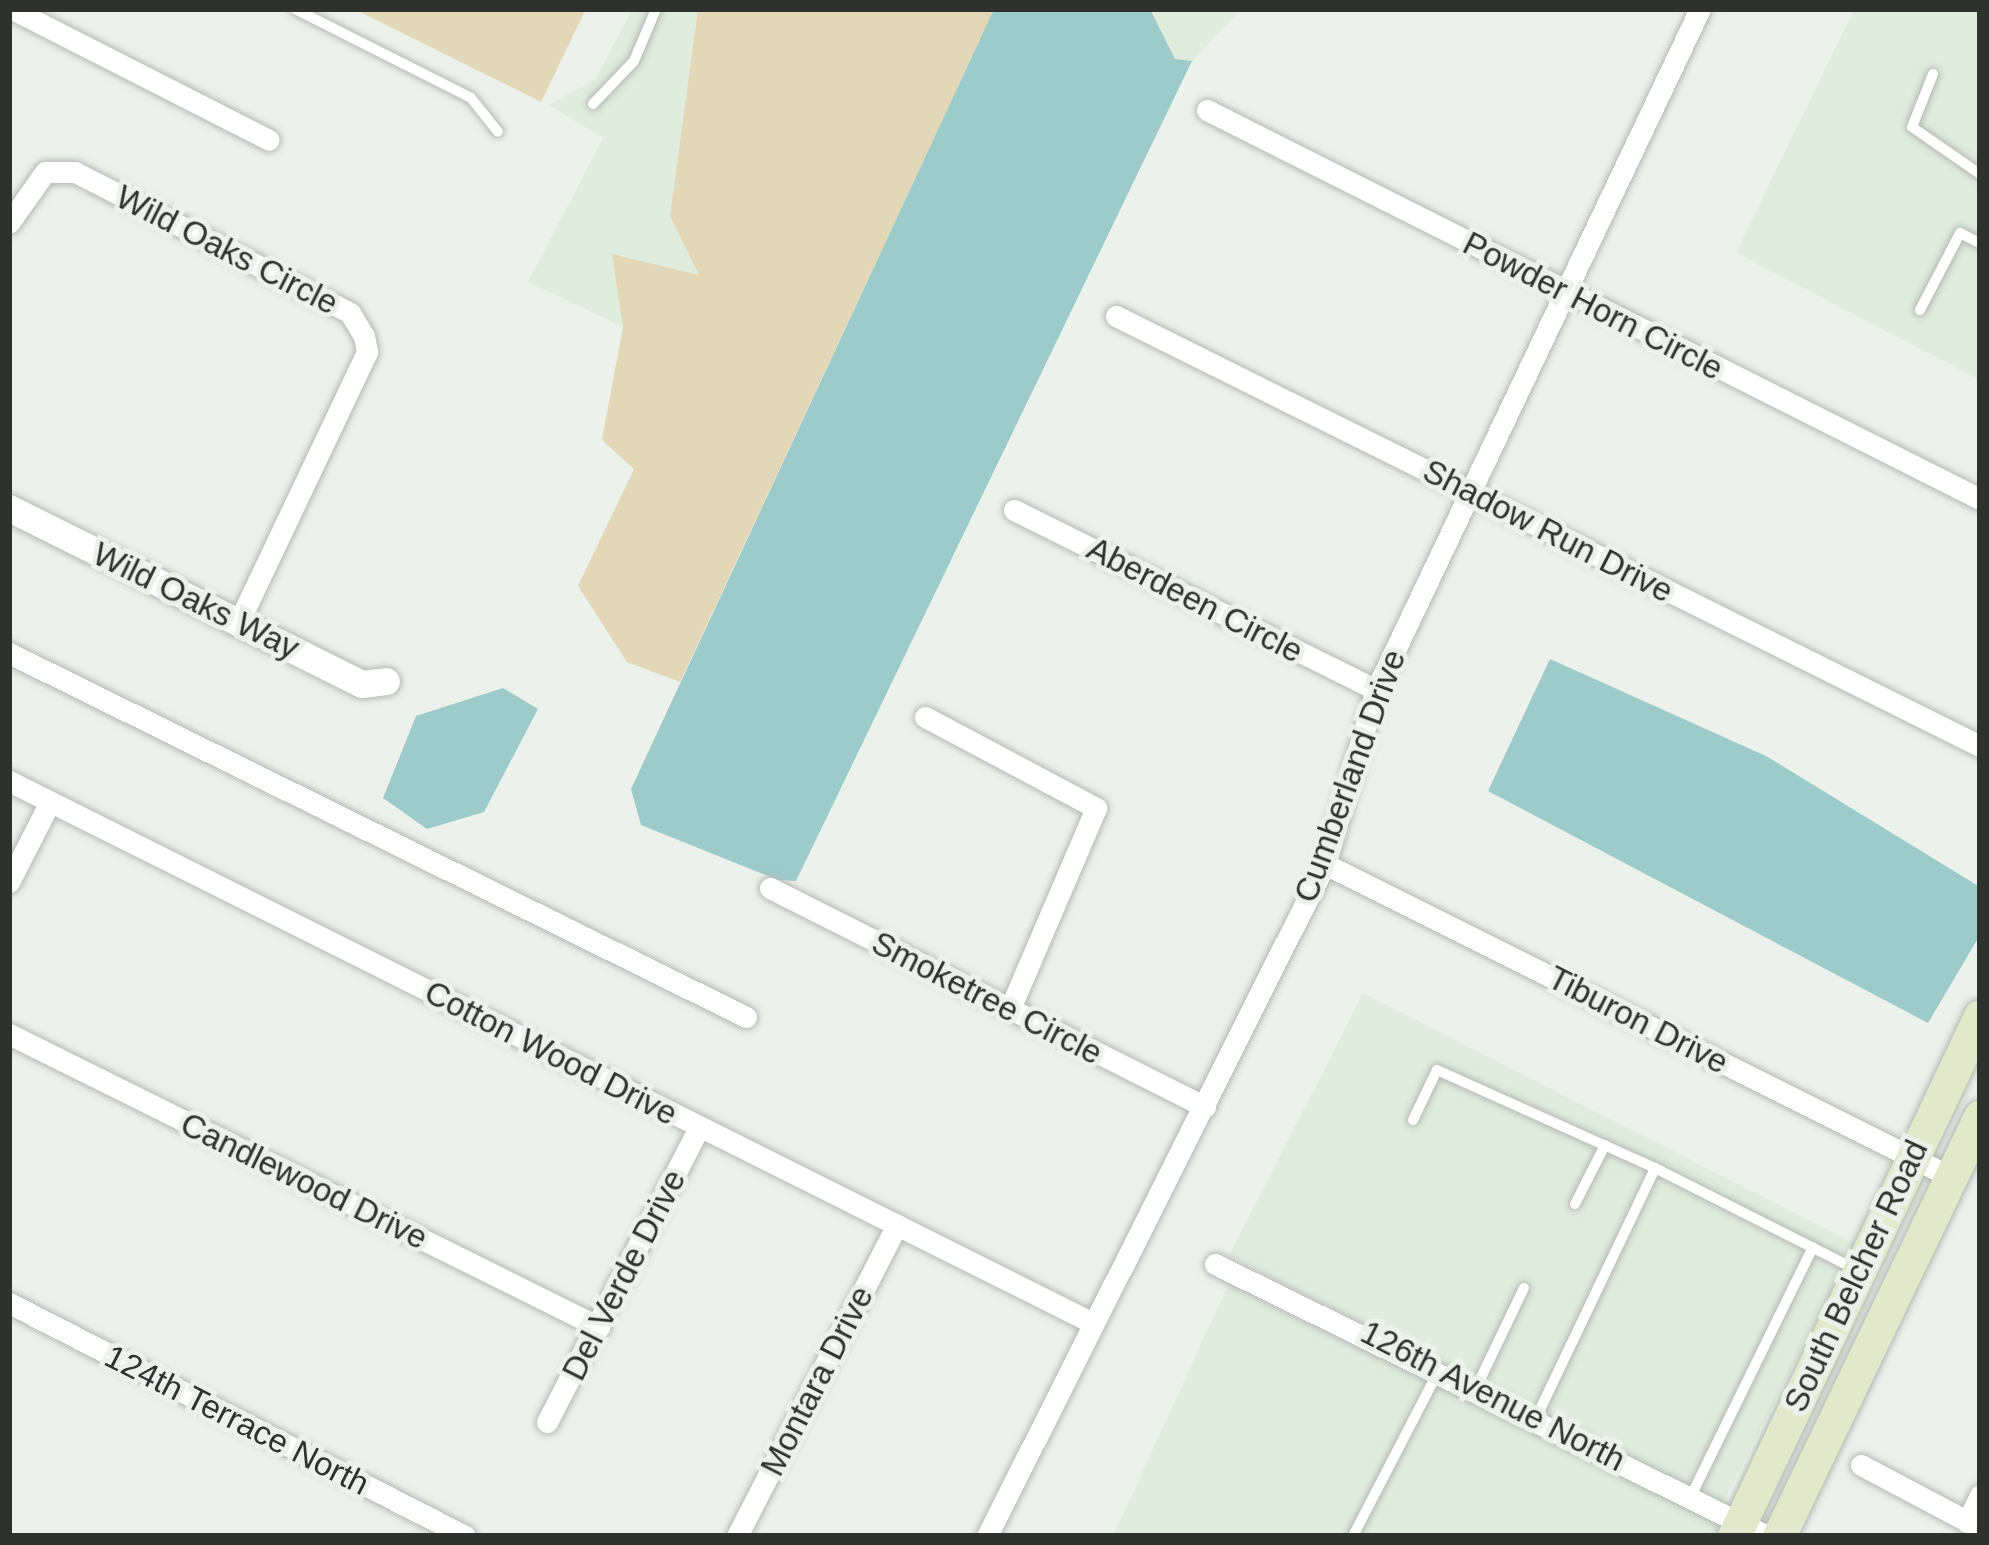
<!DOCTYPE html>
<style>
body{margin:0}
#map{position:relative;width:1989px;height:1545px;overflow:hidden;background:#ecf2eb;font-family:Helvetica,sans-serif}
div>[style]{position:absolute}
.built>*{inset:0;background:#e0ecde;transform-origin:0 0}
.green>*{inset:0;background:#e2d7b6}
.water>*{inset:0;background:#9ccbc9}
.roads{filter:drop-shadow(0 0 3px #b4bab4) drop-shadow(0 0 3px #b4bab4)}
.service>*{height:10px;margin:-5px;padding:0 5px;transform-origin:5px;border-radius:5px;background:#fff}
.minor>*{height:21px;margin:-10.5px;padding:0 10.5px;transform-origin:10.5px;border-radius:10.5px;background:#fff}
.tertiary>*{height:27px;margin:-13.5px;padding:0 13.5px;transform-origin:13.5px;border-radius:13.5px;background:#fff}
.secondary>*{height:33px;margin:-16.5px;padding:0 16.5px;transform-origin:16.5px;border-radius:16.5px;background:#e4e8cb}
span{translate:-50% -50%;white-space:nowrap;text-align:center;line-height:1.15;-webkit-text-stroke:10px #ecf2eb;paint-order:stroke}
.street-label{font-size:33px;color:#2f312f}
.frame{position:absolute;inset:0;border:12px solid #2f312f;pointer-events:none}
</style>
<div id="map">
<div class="built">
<i style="clip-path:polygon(633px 9px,698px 9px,670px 216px,700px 277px,623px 327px,528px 282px,603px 138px,549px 105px,595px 79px)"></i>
<i style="clip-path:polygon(1150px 9px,1242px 9px,1192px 61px,1175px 59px)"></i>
<i style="clip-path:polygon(1854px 9px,1980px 9px,1980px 380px,1736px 253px)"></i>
<i style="left:1363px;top:993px;width:552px;height:295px;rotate:27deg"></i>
<i style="clip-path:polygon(1230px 1281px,1721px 1524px,1715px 1536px,1113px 1536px)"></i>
</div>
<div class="green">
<i style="clip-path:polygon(354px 9px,586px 9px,541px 102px)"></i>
<i style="clip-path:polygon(698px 9px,994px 9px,680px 682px,627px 662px,578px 586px,634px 469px,602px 440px,623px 327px,612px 254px,699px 275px,670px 216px)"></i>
</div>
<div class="water">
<i style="clip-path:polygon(994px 9px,1150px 9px,1175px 59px,1192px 61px,796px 881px,778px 880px,641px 825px,631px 789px)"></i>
<i style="clip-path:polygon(1550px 659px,1766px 756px,1980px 887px,1980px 935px,1928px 1023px,1488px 791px)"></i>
<i style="clip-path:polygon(503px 688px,538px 709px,484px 812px,427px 829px,383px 798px,416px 716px)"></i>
</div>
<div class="roads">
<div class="service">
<i style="left:295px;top:9px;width:197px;rotate:26.8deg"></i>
<i style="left:471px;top:98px;width:43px;rotate:51.5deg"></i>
<i style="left:1933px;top:74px;width:57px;rotate:111.6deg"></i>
<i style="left:1912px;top:127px;width:83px;rotate:34.7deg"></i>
<i style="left:593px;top:104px;width:59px;rotate:-46.4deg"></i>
<i style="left:634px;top:61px;width:56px;rotate:-67.1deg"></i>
<i style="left:1920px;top:310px;width:87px;rotate:-62.5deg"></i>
<i style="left:1960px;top:233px;width:22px;rotate:27deg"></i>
<i style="left:1413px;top:1120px;width:55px;rotate:-64.4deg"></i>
<i style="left:1437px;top:1070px;width:239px;rotate:24.2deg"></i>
<i style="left:1575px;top:1204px;width:66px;rotate:-63deg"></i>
<i style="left:1476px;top:1388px;width:111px;rotate:-64.4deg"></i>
<i style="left:1536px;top:1418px;width:277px;rotate:-64.5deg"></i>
<i style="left:1655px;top:1168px;width:224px;rotate:26.8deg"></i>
<i style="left:1691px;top:1496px;width:277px;rotate:-63.9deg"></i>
<i style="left:1353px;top:1536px;width:185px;rotate:-62.6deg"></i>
</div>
<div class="minor">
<i style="left:12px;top:9px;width:288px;rotate:27deg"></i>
<i style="left:1207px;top:110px;width:865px;rotate:26.71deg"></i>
<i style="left:9px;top:223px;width:62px;rotate:-54.8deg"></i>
<i style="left:45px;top:172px;width:30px"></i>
<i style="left:75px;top:172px;width:309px;rotate:27.1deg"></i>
<i style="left:350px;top:313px;width:27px;rotate:59deg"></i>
<i style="left:364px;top:336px;width:16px;rotate:79deg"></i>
<i style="left:367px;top:352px;width:299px;rotate:115.4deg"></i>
<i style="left:1116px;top:316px;width:965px;rotate:26.46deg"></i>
<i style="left:1014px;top:510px;width:404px;rotate:26.4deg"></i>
<i style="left:9px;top:653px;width:822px;rotate:26.28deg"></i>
<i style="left:925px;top:717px;width:194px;rotate:28deg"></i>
<i style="left:1096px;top:808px;width:219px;rotate:113.2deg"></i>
<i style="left:9px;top:781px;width:1212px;rotate:26.57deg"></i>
<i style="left:1325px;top:864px;width:700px;rotate:26.57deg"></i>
<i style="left:9px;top:882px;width:90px;rotate:-62.9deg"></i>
<i style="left:770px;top:888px;width:487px;rotate:26.7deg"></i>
<i style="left:9px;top:1034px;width:659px;rotate:26.41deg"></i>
<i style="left:1215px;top:1264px;width:615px;rotate:26.23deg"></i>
<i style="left:9px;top:1303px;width:512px;rotate:27.07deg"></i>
<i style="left:547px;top:1422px;width:332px;rotate:-62.7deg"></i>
<i style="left:1861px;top:1465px;width:135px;rotate:27.9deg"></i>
<i style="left:1967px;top:1522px;width:30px;rotate:-64deg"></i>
<i style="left:737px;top:1536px;width:350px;rotate:-62.8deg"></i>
<i style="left:987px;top:1536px;width:752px;rotate:-63.3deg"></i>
<i style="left:1325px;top:864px;width:181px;rotate:-73.7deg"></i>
<i style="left:1376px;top:690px;width:754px;rotate:-64.56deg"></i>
</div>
<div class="tertiary">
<i style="left:9px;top:508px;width:394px;rotate:26.5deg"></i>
<i style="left:362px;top:684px;width:24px;rotate:-7deg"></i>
</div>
<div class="secondary">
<i style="left:1734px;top:1536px;width:575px;rotate:-64.68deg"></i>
<i style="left:1779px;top:1536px;width:465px;rotate:-64.4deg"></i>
</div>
</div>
<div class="street-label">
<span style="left:227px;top:250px;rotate:27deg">Wild Oaks Circle</span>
<span style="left:1593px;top:306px;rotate:27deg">Powder Horn Circle</span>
<span style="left:1548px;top:531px;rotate:27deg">Shadow Run Drive</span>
<span style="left:1195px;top:600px;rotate:27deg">Aberdeen Circle</span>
<span style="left:196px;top:601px;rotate:26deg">Wild Oaks Way</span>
<span style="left:1350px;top:776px;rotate:-70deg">Cumberland Drive</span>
<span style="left:987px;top:998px;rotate:27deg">Smoketree Circle</span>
<span style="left:1638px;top:1020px;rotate:27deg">Tiburon Drive</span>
<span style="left:551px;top:1053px;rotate:27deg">Cotton Wood Drive</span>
<span style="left:304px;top:1181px;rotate:26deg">Candlewood Drive</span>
<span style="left:624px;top:1275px;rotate:-63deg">Del Verde Drive</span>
<span style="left:1856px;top:1276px;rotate:-65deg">South Belcher Road</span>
<span style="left:817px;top:1381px;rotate:-63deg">Montara Drive</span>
<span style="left:1493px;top:1396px;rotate:27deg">126th Avenue North</span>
<span style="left:237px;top:1420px;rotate:27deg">124th Terrace North</span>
</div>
<div class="frame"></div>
</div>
